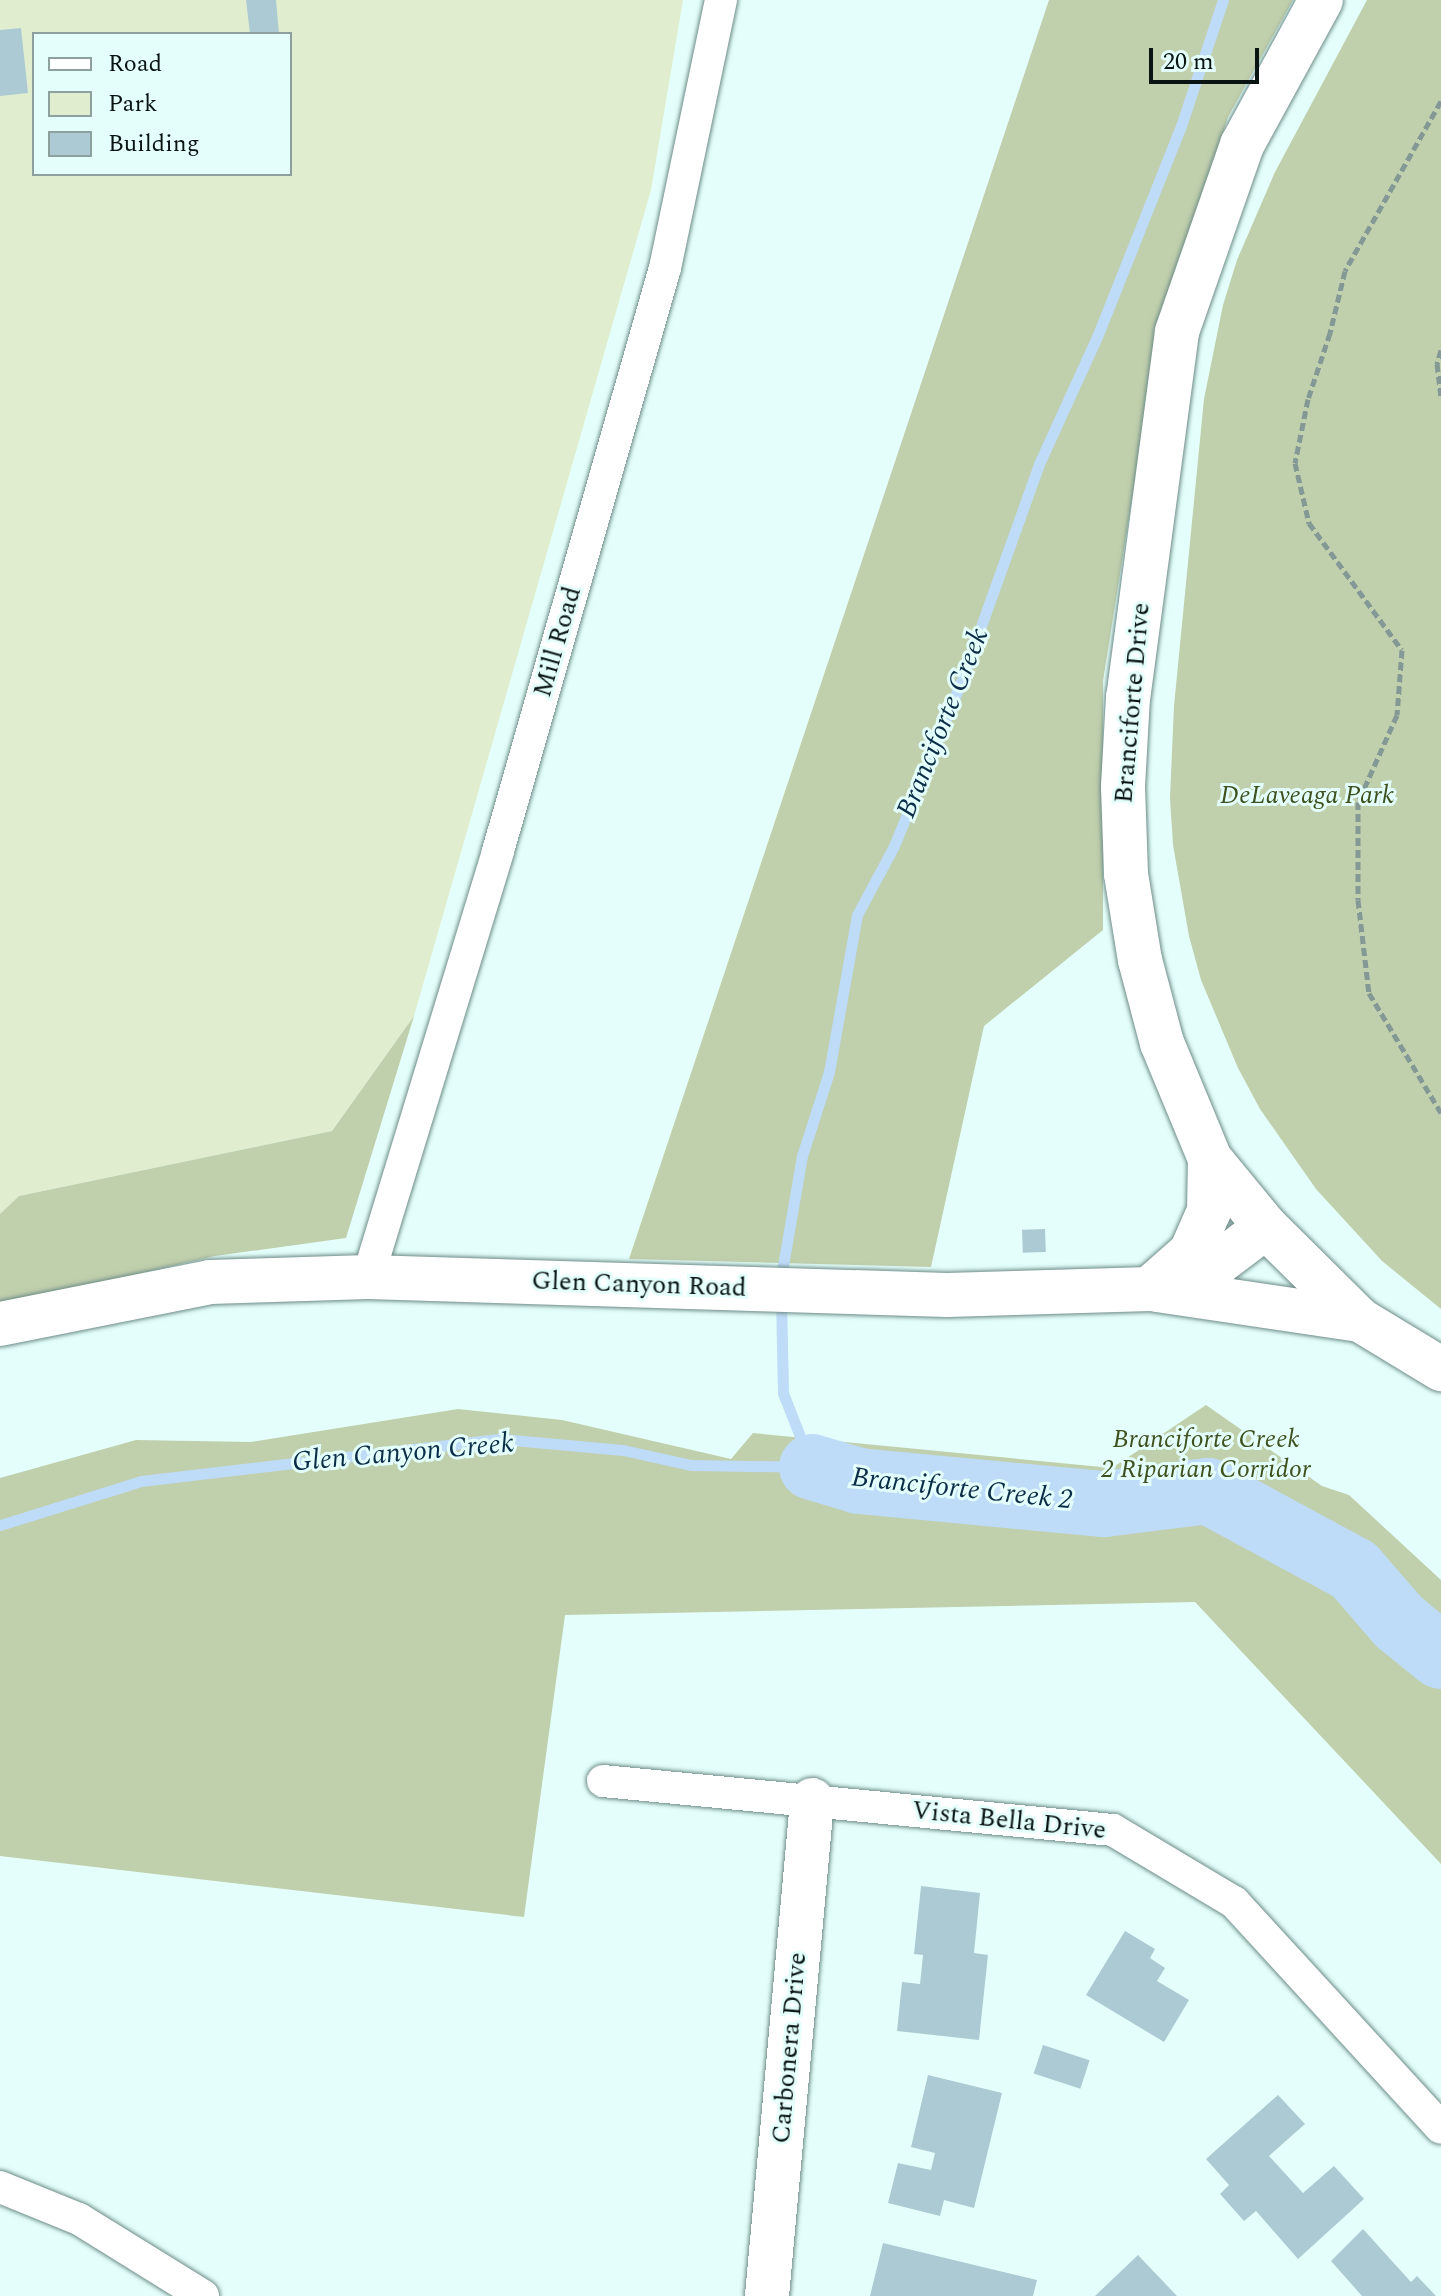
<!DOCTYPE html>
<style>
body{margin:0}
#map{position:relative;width:1441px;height:2296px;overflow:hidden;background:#e4fffb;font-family:Spectral,serif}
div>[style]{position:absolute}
.green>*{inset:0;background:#e0eecf}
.forest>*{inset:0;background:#c0cfac}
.stream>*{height:11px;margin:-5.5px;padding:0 5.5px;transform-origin:5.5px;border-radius:5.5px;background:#bedbf7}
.river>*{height:66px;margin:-33px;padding:0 33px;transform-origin:33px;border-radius:33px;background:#bedbf7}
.building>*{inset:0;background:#accad3;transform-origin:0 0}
.path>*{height:5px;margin-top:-2.5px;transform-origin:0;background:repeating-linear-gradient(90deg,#849895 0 8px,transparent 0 12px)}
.roads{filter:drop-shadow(0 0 2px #6e8c88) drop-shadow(0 0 2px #6e8c88)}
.street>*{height:32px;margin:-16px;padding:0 16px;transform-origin:16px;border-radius:16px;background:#fff}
.secondary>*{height:44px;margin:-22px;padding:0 22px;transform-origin:22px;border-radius:22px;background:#fff}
span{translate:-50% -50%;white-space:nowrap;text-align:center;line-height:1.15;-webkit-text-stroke:6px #e4fffb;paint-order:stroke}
.street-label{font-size:26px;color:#081312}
.park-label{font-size:26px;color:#3e511e;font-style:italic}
.water-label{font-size:28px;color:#0a2d48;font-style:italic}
.legend{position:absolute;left:32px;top:32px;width:260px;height:144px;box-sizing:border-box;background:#e4fffb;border:2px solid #8ca19e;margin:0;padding:10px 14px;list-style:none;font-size:24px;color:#081312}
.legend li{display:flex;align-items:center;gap:16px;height:40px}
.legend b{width:40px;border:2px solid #8ca19e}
.scale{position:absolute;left:1149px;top:48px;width:110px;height:36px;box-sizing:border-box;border:4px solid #081312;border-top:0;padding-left:10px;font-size:24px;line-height:28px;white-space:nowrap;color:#081312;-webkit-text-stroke:6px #e4fffb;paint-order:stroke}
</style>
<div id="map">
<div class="green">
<i style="clip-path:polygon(evenodd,0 0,683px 0,651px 190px,414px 1016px,332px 1131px,19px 1196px,0 1214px,0 0,34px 34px,290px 34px,290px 174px,34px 174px,34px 34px)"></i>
</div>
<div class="forest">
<i style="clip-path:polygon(1049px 0,1293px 0,1228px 117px,1158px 334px,1103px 681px,1103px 930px,984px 1026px,931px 1267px,629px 1259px)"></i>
<i style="clip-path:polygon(1367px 0,1441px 0,1441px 1309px,1382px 1261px,1316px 1189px,1260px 1109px,1238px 1068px,1201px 980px,1189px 936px,1173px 845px,1170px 798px,1174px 706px,1204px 399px,1223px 305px,1237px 260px,1275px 172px)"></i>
<i style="clip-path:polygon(414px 1016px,346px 1238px,215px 1256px,0 1306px,0 1214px,19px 1196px,332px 1131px)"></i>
<i style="clip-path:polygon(1206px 1405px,1322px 1486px,1349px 1495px,1441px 1580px,1441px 1864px,1195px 1602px,565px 1615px,524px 1917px,0 1856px,0 1478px,136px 1440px,251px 1442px,458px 1409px,562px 1420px,731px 1459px,753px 1433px,1112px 1468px)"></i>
</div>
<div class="stream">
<i style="left:780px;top:1283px;width:129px;rotate:-80.2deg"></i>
<i style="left:802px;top:1156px;width:88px;rotate:-72.2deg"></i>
<i style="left:829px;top:1072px;width:159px;rotate:-79.9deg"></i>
<i style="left:857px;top:915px;width:78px;rotate:-61.8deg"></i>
<i style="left:894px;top:846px;width:177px;rotate:-67.8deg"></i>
<i style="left:961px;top:682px;width:232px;rotate:-70.3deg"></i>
<i style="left:1039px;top:464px;width:140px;rotate:-65.5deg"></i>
<i style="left:1097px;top:337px;width:227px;rotate:-68.3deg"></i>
<i style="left:1181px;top:126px;width:133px;rotate:-71.6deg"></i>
<i style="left:0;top:1525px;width:148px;rotate:-17.3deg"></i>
<i style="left:141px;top:1481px;width:362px;rotate:-6.7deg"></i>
<i style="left:501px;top:1439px;width:122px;rotate:5.2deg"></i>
<i style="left:623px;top:1450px;width:70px;rotate:12.4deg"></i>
<i style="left:691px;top:1465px;width:121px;rotate:0.9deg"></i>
<i style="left:812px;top:1467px;width:79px;rotate:-111.4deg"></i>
<i style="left:783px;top:1393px;width:93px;rotate:-91.2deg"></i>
</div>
<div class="river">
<i style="left:812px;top:1467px;width:49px;rotate:16.6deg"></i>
<i style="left:859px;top:1481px;width:246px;rotate:5.4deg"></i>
<i style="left:1104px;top:1504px;width:105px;rotate:-7.1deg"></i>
<i style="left:1208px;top:1491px;width:166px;rotate:28.4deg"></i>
<i style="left:1354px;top:1570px;width:69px;rotate:49.1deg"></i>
<i style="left:1399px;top:1622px;width:54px;rotate:39deg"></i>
</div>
<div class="building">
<i style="clip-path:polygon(246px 0,276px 0,279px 34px,250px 34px)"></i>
<i style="clip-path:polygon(21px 28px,28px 93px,0 96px,0 30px)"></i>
<i style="left:1045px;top:1229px;width:23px;height:23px;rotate:88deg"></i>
<i style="clip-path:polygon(921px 1886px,980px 1893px,974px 1953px,988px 1955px,979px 2040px,897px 2031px,902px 1982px,920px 1984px,923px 1955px,914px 1954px)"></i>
<i style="clip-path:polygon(1125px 1931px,1155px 1949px,1150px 1958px,1165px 1968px,1157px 1981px,1189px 2000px,1164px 2042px,1086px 1995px)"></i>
<i style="left:1043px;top:2045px;width:49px;height:30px;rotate:18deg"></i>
<i style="clip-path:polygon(928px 2075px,1002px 2093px,974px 2208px,944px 2200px,940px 2216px,888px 2203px,898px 2163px,931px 2170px,935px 2153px,911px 2147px)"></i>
<i style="clip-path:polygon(1278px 2095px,1305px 2124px,1269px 2156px,1303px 2193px,1334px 2166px,1364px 2199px,1298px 2259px,1256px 2211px,1244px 2221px,1220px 2194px,1229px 2185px,1206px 2159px)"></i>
<i style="clip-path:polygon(1363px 2229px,1411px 2282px,1417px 2276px,1436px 2296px,1362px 2296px,1331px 2261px)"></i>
<i style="clip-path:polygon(883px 2243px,1037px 2280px,1033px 2296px,870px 2296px)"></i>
<i style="clip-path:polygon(1138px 2255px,1177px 2296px,1095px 2296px)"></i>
</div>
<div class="path">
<i style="left:1441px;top:101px;width:195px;rotate:119.5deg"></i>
<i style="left:1345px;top:271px;width:64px;rotate:103.6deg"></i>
<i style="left:1330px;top:333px;width:70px;rotate:108.4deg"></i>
<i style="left:1308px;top:399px;width:65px;rotate:101.5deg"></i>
<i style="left:1295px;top:463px;width:62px;rotate:76.9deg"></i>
<i style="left:1309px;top:523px;width:157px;rotate:53.8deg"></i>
<i style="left:1402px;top:650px;width:65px;rotate:94.4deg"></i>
<i style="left:1397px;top:715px;width:95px;rotate:114.1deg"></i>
<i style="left:1358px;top:802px;width:98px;rotate:90deg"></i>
<i style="left:1358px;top:900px;width:94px;rotate:83.3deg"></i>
<i style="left:1369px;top:993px;width:140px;rotate:59deg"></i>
<i style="left:1441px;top:350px;width:15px;rotate:106deg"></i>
<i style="left:1437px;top:364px;width:32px;rotate:83deg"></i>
</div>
<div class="roads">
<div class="street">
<i style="left:368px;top:1277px;width:445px;rotate:-73deg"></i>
<i style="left:498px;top:851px;width:606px;rotate:-74.02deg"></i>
<i style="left:665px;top:268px;width:274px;rotate:-78.2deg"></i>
<i style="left:603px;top:1781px;width:512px;rotate:5.49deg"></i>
<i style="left:1113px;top:1830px;width:141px;rotate:30.8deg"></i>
<i style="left:1234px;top:1902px;width:306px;rotate:47.5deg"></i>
<i style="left:0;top:2187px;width:85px;rotate:22.1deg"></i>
<i style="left:79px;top:2219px;width:146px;rotate:31.8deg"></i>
</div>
<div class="secondary">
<i style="left:1321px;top:0;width:165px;rotate:118.6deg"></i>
<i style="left:1242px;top:145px;width:198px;rotate:109.2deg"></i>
<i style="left:1177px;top:332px;width:368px;rotate:97.6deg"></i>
<i style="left:1128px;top:697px;width:90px;rotate:93.2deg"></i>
<i style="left:1123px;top:787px;width:87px;rotate:88deg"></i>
<i style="left:1126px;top:874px;width:87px;rotate:80.8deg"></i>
<i style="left:1140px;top:960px;width:86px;rotate:75.2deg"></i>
<i style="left:1162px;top:1043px;width:126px;rotate:67.5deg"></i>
<i style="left:1210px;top:1159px;width:88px;rotate:50.5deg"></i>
<i style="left:1266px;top:1227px;width:132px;rotate:44.7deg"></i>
<i style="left:1360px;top:1320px;width:95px;rotate:31.2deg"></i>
<i style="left:1155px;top:1284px;width:48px;rotate:-41.6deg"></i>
<i style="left:1191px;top:1252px;width:45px;rotate:-66.3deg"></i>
<i style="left:1209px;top:1211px;width:52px;rotate:-88.9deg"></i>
<i style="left:1157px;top:1290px;width:205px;rotate:8.4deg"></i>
<i style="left:0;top:1324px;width:214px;rotate:-11.3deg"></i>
<i style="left:210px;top:1282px;width:158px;rotate:-1.8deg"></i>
<i style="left:368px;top:1277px;width:579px;rotate:1.78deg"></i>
<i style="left:947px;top:1295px;width:203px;rotate:-1.7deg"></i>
<i style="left:1150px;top:1289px;width:67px;rotate:-19.2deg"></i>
<i style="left:1213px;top:1267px;width:66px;rotate:-37deg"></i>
<i style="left:767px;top:2296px;width:498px;rotate:-84.8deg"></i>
</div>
</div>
<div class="street-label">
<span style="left:558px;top:642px;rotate:-74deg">Mill Road</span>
<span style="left:1133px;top:703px;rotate:-85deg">Branciforte Drive</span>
<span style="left:639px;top:1285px;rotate:2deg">Glen Canyon Road</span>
<span style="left:1009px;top:1821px;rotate:6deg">Vista Bella Drive</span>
<span style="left:790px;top:2048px;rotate:-85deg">Carbonera Drive</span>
</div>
<div class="park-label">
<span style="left:1307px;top:796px">DeLaveaga Park</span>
<span style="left:1206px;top:1455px">Branciforte Creek<br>2 Riparian Corridor</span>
</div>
<div class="water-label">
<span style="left:943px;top:723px;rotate:-68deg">Branciforte Creek</span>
<span style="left:403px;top:1453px;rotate:-5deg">Glen Canyon Creek</span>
<span style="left:962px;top:1489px;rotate:6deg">Branciforte Creek 2</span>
</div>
<ul class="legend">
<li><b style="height:10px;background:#fff"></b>Road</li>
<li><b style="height:22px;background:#e0eecf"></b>Park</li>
<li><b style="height:22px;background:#accad3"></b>Building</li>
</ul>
<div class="scale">20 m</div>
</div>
